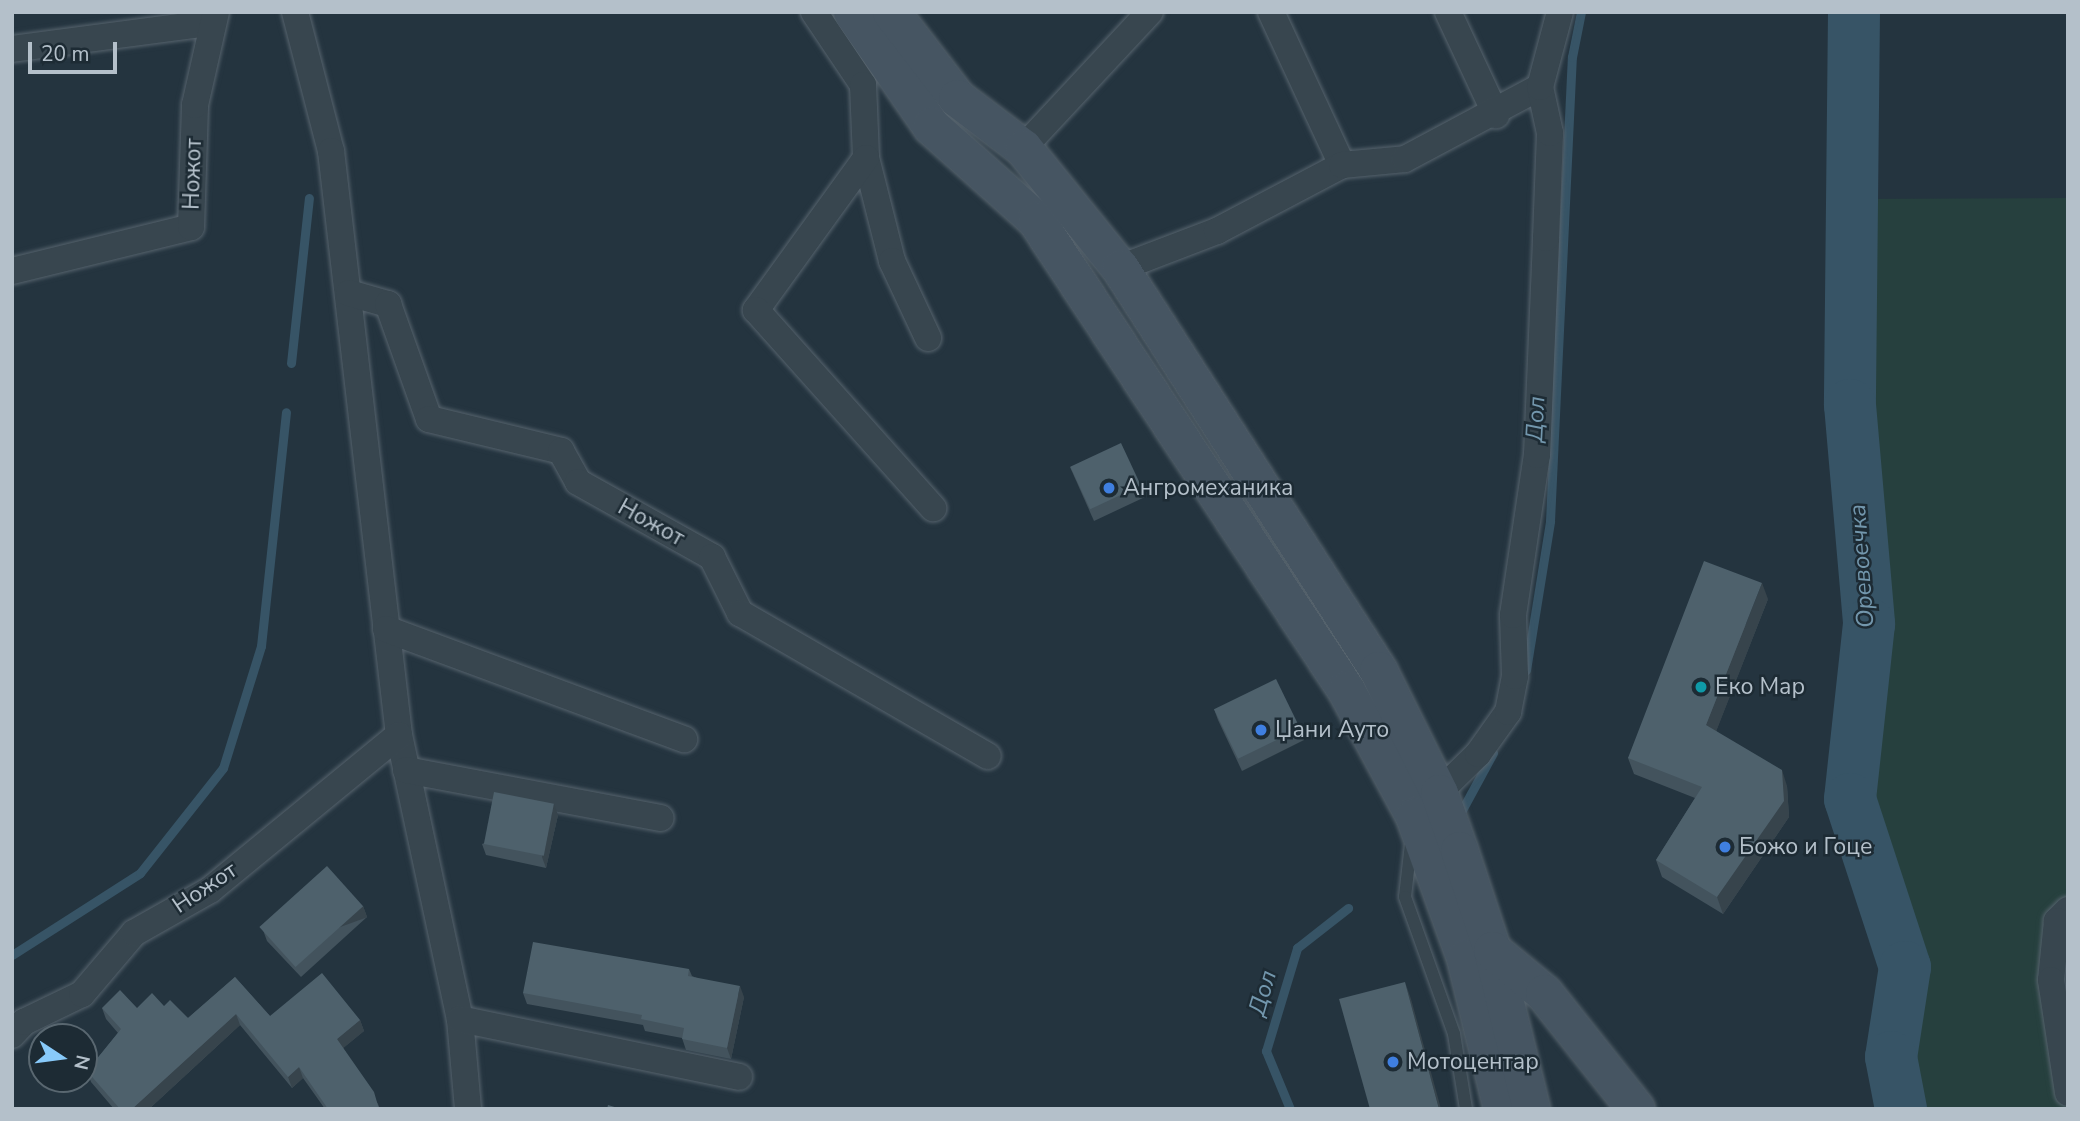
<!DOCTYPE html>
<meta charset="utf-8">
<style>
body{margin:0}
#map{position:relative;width:2080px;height:1121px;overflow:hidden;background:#24343f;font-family:"Nunito Sans",sans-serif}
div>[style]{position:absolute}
.green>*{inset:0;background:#26403e}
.stream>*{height:9px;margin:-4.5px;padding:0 4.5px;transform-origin:4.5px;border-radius:4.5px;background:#375466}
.river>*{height:52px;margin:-26px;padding:0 26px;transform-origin:26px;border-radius:26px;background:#375466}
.roads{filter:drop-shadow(0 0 2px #56636d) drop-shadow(0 0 2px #56636d)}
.lane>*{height:12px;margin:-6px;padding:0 6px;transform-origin:6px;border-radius:6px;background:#38464f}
.street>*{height:26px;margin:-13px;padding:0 13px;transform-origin:13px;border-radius:13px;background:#38464f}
.secondary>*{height:37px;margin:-18.5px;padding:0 18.5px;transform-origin:18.5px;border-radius:18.5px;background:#465562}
.wall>*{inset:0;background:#43535d}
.shaded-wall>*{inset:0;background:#37444c;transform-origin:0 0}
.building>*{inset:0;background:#4e616c;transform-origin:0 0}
.dots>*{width:19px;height:19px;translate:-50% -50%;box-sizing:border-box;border:4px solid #1d2b34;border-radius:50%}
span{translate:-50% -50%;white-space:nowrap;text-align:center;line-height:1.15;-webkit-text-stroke:5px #1d2b34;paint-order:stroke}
.street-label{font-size:23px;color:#b4c0ca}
.poi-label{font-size:23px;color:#b4c0ca}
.left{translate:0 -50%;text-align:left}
.water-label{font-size:24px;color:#7397ad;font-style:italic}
.frame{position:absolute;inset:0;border:14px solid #b4c0ca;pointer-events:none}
.north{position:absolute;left:28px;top:1023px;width:70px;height:70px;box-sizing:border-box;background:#1d2b34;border:2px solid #596770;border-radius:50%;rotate:103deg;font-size:19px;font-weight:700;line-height:28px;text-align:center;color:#b4c0ca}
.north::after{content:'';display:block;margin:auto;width:24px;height:32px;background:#88cafa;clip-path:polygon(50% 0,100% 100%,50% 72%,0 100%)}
.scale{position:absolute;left:28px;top:42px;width:89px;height:32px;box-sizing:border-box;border:4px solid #b4c0ca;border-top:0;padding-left:9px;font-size:21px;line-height:24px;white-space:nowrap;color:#b4c0ca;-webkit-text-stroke:5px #1d2b34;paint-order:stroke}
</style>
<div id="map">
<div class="green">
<i style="clip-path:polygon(2068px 198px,2068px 910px,2057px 921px,2068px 1109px,1901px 1109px,1891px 1057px,1905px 967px,1850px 799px,1869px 624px,1850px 405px,1852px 199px)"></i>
</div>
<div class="stream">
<i style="left:291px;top:363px;width:166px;rotate:-83.8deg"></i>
<i style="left:1526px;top:670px;width:151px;rotate:-80.8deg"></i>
<i style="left:1550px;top:521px;width:465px;rotate:-87.3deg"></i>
<i style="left:1572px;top:57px;width:46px;rotate:-78.7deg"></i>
<i style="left:1462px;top:810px;width:65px;rotate:-61.5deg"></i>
<i style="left:12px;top:955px;width:152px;rotate:-32.6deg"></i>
<i style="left:140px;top:873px;width:134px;rotate:-51.7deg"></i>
<i style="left:223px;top:768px;width:128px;rotate:-72.7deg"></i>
<i style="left:261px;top:646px;width:235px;rotate:-83.9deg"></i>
<i style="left:1290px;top:1109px;width:63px;rotate:-112.5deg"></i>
<i style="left:1266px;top:1051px;width:108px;rotate:-73.2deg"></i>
<i style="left:1297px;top:948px;width:65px;rotate:-38.1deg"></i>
</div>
<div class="river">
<i style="left:1854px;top:12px;width:393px;rotate:90.6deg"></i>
<i style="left:1850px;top:405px;width:220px;rotate:85deg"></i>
<i style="left:1869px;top:624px;width:176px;rotate:96.2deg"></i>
<i style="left:1850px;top:799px;width:177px;rotate:71.9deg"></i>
<i style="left:1905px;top:967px;width:91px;rotate:98.8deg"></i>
<i style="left:1891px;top:1057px;width:53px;rotate:79.1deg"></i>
</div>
<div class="roads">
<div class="lane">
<i style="left:1411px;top:844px;width:53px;rotate:96.5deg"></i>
<i style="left:1405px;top:897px;width:145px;rotate:70.3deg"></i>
<i style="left:1454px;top:1034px;width:76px;rotate:80.9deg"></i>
</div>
<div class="street">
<i style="left:295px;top:12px;width:144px;rotate:75.5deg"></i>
<i style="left:331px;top:151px;width:588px;rotate:83.36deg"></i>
<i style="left:399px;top:735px;width:290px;rotate:77.9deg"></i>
<i style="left:460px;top:1019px;width:90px;rotate:84.9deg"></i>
<i style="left:814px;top:12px;width:88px;rotate:56.1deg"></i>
<i style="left:863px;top:85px;width:73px;rotate:87.6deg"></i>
<i style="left:866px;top:158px;width:106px;rotate:75.8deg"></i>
<i style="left:892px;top:261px;width:85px;rotate:64.9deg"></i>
<i style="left:1271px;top:12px;width:169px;rotate:65.1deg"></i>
<i style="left:1448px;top:12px;width:114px;rotate:65deg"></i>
<i style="left:12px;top:49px;width:200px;rotate:-7.5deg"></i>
<i style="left:1023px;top:148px;width:186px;rotate:-47deg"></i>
<i style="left:866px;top:158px;width:188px;rotate:125.9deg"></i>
<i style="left:756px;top:310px;width:266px;rotate:48.2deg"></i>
<i style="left:1120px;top:268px;width:104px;rotate:-20.9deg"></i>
<i style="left:1217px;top:231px;width:141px;rotate:-27.8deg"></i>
<i style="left:1342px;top:165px;width:63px;rotate:-5.4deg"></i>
<i style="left:1405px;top:159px;width:153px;rotate:-28.1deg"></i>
<i style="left:12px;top:271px;width:184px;rotate:-13.8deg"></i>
<i style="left:191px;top:227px;width:122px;rotate:-88.1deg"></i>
<i style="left:195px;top:105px;width:95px;rotate:-77.3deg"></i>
<i style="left:349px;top:293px;width:41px;rotate:15.8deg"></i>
<i style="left:388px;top:304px;width:122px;rotate:70.4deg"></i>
<i style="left:429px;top:419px;width:136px;rotate:13.6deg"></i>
<i style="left:561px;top:451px;width:35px;rotate:61deg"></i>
<i style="left:578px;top:482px;width:154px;rotate:29.2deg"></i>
<i style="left:712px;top:557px;width:63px;rotate:63.4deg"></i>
<i style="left:740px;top:613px;width:286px;rotate:30deg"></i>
<i style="left:386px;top:629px;width:318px;rotate:20.3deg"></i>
<i style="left:406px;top:770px;width:259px;rotate:10.7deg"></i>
<i style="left:1428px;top:803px;width:70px;rotate:-44.4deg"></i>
<i style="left:1478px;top:754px;width:52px;rotate:-54.5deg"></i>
<i style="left:1508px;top:712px;width:37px;rotate:-79deg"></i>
<i style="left:1515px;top:676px;width:61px;rotate:-91.9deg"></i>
<i style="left:1513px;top:615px;width:162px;rotate:-81.5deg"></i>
<i style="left:1537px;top:455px;width:217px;rotate:-87.6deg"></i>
<i style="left:1546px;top:238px;width:105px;rotate:-87.8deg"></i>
<i style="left:1550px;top:133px;width:47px;rotate:-102.3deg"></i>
<i style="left:1540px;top:87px;width:78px;rotate:-75.1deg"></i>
<i style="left:2068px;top:910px;width:16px;rotate:135deg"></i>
<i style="left:2057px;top:921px;width:59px;rotate:95.8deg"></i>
<i style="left:2051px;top:980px;width:114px;rotate:81.4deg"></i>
<i style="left:460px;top:1019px;width:285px;rotate:11.7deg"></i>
<i style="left:12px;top:1035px;width:18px;rotate:-47deg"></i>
<i style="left:24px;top:1022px;width:64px;rotate:-25.8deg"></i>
<i style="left:82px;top:994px;width:80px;rotate:-49.6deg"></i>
<i style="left:134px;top:933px;width:87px;rotate:-29.5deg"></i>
<i style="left:210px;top:890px;width:244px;rotate:-39.4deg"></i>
</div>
<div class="secondary">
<i style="left:852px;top:12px;width:139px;rotate:55.3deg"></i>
<i style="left:931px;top:126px;width:141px;rotate:41.8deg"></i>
<i style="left:1036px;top:220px;width:563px;rotate:56.59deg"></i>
<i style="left:1346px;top:690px;width:143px;rotate:61.6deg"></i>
<i style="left:1414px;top:816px;width:151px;rotate:70.2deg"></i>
<i style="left:1465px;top:958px;width:155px;rotate:76.2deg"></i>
<i style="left:891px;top:12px;width:108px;rotate:52.5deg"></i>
<i style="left:957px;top:98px;width:83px;rotate:37.1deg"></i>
<i style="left:1023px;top:148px;width:154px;rotate:51.1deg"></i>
<i style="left:1120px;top:268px;width:478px;rotate:57.3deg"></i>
<i style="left:1378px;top:670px;width:137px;rotate:63.6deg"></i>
<i style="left:1439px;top:793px;width:60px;rotate:70.7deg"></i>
<i style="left:1459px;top:850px;width:105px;rotate:71.7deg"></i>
<i style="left:1492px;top:950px;width:164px;rotate:76.2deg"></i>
<i style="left:1492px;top:950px;width:67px;rotate:39.6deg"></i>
<i style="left:1544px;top:993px;width:148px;rotate:51.6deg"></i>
</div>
</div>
<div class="wall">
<i style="clip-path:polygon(1070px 467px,1141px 486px,1145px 497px,1094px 521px)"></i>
<i style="clip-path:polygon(1768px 599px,1716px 731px,1787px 786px,1789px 817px,1723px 914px,1662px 877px,1656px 860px,1695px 798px,1634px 774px,1628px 758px)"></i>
<i style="clip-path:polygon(1214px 709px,1300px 729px,1304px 740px,1242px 771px,1218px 720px)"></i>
<i style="clip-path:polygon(558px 815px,546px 868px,486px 855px,482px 844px)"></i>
<i style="clip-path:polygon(363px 906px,367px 917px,301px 977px,267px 941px,263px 930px)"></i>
<i style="clip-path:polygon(689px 969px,692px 976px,744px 997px,731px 1059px,686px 1050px,682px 1038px,645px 1031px,643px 1025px,527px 1004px,523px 993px)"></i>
<i style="clip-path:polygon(235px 977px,270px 1016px,360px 1020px,364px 1031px,343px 1048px,378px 1104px,380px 1109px,325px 1109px,303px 1078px,292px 1088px,240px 1025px,149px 1109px,114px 1109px,91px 1082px,87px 1071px,118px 1033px,106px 1019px,102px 1008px,137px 1008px,164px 1006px,188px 1018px)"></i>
</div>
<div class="shaded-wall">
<i style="clip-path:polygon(1762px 583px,1768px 599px,1712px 742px,1706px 725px)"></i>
<i style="clip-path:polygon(1782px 770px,1787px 786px,1789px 817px,1723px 914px,1717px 897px)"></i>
<i style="clip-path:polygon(554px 804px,558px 815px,546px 868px,542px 857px)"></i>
<i style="left:363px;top:906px;width:12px;height:89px;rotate:70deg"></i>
<i style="clip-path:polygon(1405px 982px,1411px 999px,1441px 1109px,1439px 1109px)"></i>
<i style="clip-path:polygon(740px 986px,744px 997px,731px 1059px,727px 1048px)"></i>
<i style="clip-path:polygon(236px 1014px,240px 1025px,149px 1109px,132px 1109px)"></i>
<i style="clip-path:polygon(360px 1020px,364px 1031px,341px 1050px,337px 1039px)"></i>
<i style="clip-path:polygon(299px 1067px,303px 1078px,292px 1088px,288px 1077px)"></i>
</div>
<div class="building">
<i style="left:1121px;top:443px;width:47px;height:56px;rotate:65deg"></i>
<i style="clip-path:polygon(1704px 561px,1762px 583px,1706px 725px,1782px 770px,1784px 801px,1717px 897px,1656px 860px,1702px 787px,1628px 758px)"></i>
<i style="left:1276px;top:679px;width:55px;height:69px;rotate:64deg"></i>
<i style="left:494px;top:792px;width:61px;height:53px;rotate:11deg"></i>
<i style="left:327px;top:866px;width:54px;height:91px;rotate:48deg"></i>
<i style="clip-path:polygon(533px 942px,689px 969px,688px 976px,740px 986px,727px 1048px,682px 1039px,684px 1028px,641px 1019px,642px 1015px,523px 993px)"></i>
<i style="clip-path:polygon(322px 973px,360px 1020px,337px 1039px,374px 1092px,379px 1109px,328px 1109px,299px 1067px,288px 1077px,236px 1014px,132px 1109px,120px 1109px,87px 1071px,121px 1029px,102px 1008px,120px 990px,137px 1008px,152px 993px,164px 1006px,170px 1000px,188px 1018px,235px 977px,270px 1016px)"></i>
<i style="clip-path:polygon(1405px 982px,1439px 1109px,1370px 1109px,1339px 999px)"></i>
<i style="clip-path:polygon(608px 1105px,621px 1109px,607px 1109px)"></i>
</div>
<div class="dots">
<i style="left:1109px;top:488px;background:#3f7fe0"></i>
<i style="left:1701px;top:687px;background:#0f9aa8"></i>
<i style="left:1261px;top:730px;background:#3f7fe0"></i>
<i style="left:1725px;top:847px;background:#3f7fe0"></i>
<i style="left:1393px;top:1062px;background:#3f7fe0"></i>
</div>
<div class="street-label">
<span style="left:193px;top:174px;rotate:-88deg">Ножот</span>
<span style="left:651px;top:523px;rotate:29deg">Ножот</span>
<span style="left:205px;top:888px;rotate:-34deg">Ножот</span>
</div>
<div class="poi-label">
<span class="left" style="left:1123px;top:488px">Ангромеханика</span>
<span class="left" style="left:1715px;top:687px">Еко Мар</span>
<span class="left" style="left:1275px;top:730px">Џани Ауто</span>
<span class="left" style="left:1739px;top:847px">Божо и Гоце</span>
<span class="left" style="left:1407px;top:1062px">Мотоцентар</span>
</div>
<div class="water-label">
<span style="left:1536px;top:419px;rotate:-87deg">Дол</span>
<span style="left:1862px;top:566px;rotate:-94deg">Оревоечка</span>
<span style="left:1263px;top:993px;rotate:-74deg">Дол</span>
</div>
<div class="frame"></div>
<div class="north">N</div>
<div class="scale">20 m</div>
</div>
